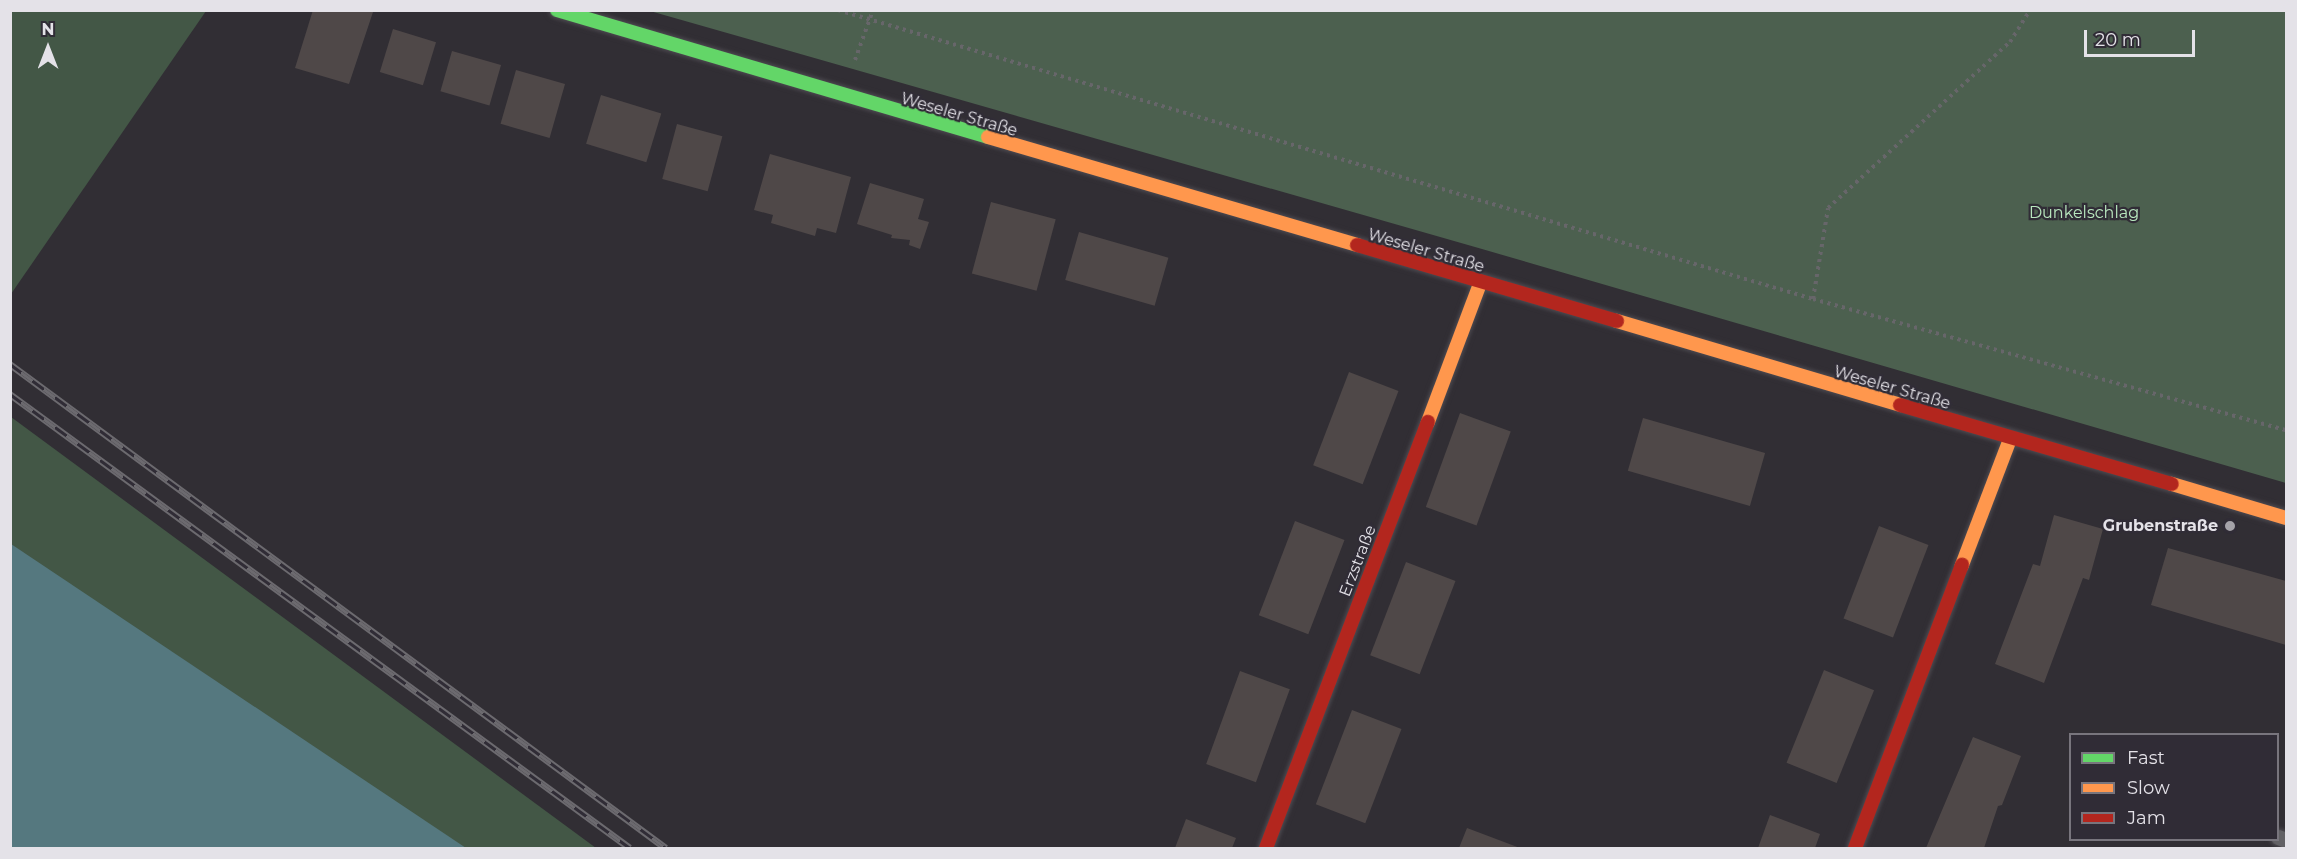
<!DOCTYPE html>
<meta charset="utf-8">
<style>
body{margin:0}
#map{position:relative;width:2297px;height:859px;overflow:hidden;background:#312e34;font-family:Montserrat,sans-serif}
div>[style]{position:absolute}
.green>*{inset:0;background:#435746}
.forest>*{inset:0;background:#4c604f}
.water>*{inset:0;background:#55787f}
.building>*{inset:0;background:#4f4848;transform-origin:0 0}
.path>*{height:4px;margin-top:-2px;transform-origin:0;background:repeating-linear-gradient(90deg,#67666a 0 3px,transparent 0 7.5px)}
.roads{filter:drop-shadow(0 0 2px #4e4b51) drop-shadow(0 0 2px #4e4b51)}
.lane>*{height:15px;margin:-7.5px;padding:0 7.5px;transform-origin:7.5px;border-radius:7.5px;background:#626165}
.fast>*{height:14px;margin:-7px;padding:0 7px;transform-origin:7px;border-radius:7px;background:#63d668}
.slow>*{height:14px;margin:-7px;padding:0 7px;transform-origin:7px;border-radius:7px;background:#ff974d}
.jam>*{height:14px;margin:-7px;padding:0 7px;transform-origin:7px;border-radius:7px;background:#b3261e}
.rail>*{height:7px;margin-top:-3.5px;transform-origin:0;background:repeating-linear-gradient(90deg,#302c36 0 14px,#6c6a6f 0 28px);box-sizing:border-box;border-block:2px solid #6c6a6f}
.dots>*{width:16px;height:16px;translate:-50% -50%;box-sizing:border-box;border:3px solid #302c36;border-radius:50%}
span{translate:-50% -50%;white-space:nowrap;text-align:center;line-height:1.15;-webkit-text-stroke:4.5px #302c36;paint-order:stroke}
.street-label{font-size:16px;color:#e4e2e8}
.park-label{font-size:16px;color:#b8e7be}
.poi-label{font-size:16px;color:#e4e2e8;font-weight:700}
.right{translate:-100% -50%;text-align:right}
.frame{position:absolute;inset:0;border:12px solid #e4e2e8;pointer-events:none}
.legend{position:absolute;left:2069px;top:733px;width:210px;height:108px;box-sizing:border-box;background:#302c36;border:2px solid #78757d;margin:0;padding:8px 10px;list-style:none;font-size:18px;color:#e4e2e8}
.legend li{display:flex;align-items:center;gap:12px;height:30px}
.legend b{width:30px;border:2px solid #78757d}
.north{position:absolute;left:18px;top:18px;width:60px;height:60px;-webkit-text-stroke:4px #302c36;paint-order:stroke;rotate:0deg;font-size:16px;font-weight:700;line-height:24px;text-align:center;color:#e4e2e8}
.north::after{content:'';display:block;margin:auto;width:21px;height:27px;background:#e4e2e8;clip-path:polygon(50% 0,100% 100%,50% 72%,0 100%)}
.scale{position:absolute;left:2084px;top:30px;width:111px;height:27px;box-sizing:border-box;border:3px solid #e4e2e8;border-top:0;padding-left:8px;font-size:18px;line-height:21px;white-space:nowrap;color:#e4e2e8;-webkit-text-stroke:4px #302c36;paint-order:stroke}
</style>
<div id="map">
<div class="green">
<i style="clip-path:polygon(11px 10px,206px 11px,11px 294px,10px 11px)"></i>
<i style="clip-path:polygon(11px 417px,596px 848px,11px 848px)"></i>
</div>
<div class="forest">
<i style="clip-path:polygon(650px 11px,2286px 11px,2286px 483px,1482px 249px)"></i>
</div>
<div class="water">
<i style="clip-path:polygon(10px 544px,11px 544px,466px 848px,11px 848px)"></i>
</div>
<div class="building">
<i style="clip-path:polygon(313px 10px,373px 12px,349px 84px,295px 68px)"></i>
<i style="left:393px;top:29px;width:45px;height:45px;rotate:17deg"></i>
<i style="left:452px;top:51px;width:51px;height:42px;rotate:16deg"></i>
<i style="left:516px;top:70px;width:51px;height:56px;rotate:16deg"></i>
<i style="left:601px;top:95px;width:63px;height:51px;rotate:17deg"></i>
<i style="left:677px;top:124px;width:47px;height:57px;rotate:15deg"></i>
<i style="clip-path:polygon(770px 154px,851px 177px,836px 233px,817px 228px,815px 236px,771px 223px,773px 215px,754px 210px)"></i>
<i style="clip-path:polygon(870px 183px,924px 199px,918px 219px,929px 222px,920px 249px,909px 245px,910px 240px,891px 238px,892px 235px,857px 224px)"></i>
<i style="left:991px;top:202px;width:67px;height:74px;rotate:15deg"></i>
<i style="left:1079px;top:232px;width:93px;height:50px;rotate:16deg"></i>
<i style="left:1349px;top:372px;width:53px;height:100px;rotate:21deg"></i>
<i style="left:1460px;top:413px;width:54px;height:100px;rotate:20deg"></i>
<i style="left:1643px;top:418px;width:127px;height:55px;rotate:16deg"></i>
<i style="clip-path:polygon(2054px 515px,2103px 529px,2089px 580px,2083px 578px,2044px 683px,1995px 664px,2033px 564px,2040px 566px)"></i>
<i style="left:1295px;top:521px;width:53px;height:101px;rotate:21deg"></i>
<i style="left:1879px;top:526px;width:53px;height:99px;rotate:21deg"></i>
<i style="clip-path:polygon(2168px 548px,2286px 581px,2286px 645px,2151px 605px)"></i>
<i style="left:1406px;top:562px;width:53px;height:100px;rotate:21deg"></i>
<i style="left:1824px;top:670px;width:54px;height:100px;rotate:22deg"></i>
<i style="left:1240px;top:671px;width:53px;height:99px;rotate:20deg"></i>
<i style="left:1352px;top:710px;width:53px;height:101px;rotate:21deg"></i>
<i style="clip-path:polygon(1973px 737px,2021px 756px,2002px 805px,1998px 806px,1984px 848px,1926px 848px)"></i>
<i style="clip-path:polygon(1770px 815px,1820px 834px,1815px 848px,1758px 848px)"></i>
<i style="clip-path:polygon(1186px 819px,1236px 838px,1232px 848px,1175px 848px)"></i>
<i style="clip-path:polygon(1467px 828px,1520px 848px,1459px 848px)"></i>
</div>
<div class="path">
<i style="left:838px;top:10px;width:1017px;rotate:16.51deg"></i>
<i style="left:1813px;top:299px;width:491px;rotate:15.5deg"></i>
<i style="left:855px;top:60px;width:53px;rotate:-70.2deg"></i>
<i style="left:1813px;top:299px;width:92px;rotate:-80.6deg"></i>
<i style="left:1828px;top:208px;width:246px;rotate:-42.4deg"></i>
<i style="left:2010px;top:42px;width:38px;rotate:-58deg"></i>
</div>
<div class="roads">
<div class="lane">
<i style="left:2278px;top:837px;width:9px;rotate:21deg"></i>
</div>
<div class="fast">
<i style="left:557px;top:10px;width:449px;rotate:16.4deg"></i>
</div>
<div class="slow">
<i style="left:988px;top:137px;width:384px;rotate:16.3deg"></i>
<i style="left:1617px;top:321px;width:295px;rotate:16.5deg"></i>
<i style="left:1428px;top:422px;width:147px;rotate:-69.4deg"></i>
<i style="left:2172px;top:484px;width:119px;rotate:16.6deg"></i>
<i style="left:1962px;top:565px;width:135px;rotate:-69.1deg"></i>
</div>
<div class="jam">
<i style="left:1357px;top:245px;width:271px;rotate:16.3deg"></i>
<i style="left:1900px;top:405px;width:283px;rotate:16.2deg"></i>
<i style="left:1266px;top:848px;width:456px;rotate:-69.2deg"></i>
<i style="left:1855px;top:848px;width:303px;rotate:-69.3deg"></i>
</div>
</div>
<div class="rail">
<i style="left:10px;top:364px;width:815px;rotate:36.42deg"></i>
<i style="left:10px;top:394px;width:768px;rotate:36.21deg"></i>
</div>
<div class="dots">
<i style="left:2230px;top:526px;background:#a5a3a9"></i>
</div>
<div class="street-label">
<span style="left:959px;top:115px;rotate:16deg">Weseler Straße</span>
<span style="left:1426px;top:251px;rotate:16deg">Weseler Straße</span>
<span style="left:1892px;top:388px;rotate:16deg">Weseler Straße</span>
<span style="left:1358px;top:561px;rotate:-69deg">Erzstraße</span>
</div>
<div class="park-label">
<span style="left:2084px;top:213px">Dunkelschlag</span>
</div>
<div class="poi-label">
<span class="right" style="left:2218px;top:526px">Grubenstraße</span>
</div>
<div class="frame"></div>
<ul class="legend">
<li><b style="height:8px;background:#63d668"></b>Fast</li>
<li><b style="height:8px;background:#ff974d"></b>Slow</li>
<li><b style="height:8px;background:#b3261e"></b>Jam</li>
</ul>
<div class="north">N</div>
<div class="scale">20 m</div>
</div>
